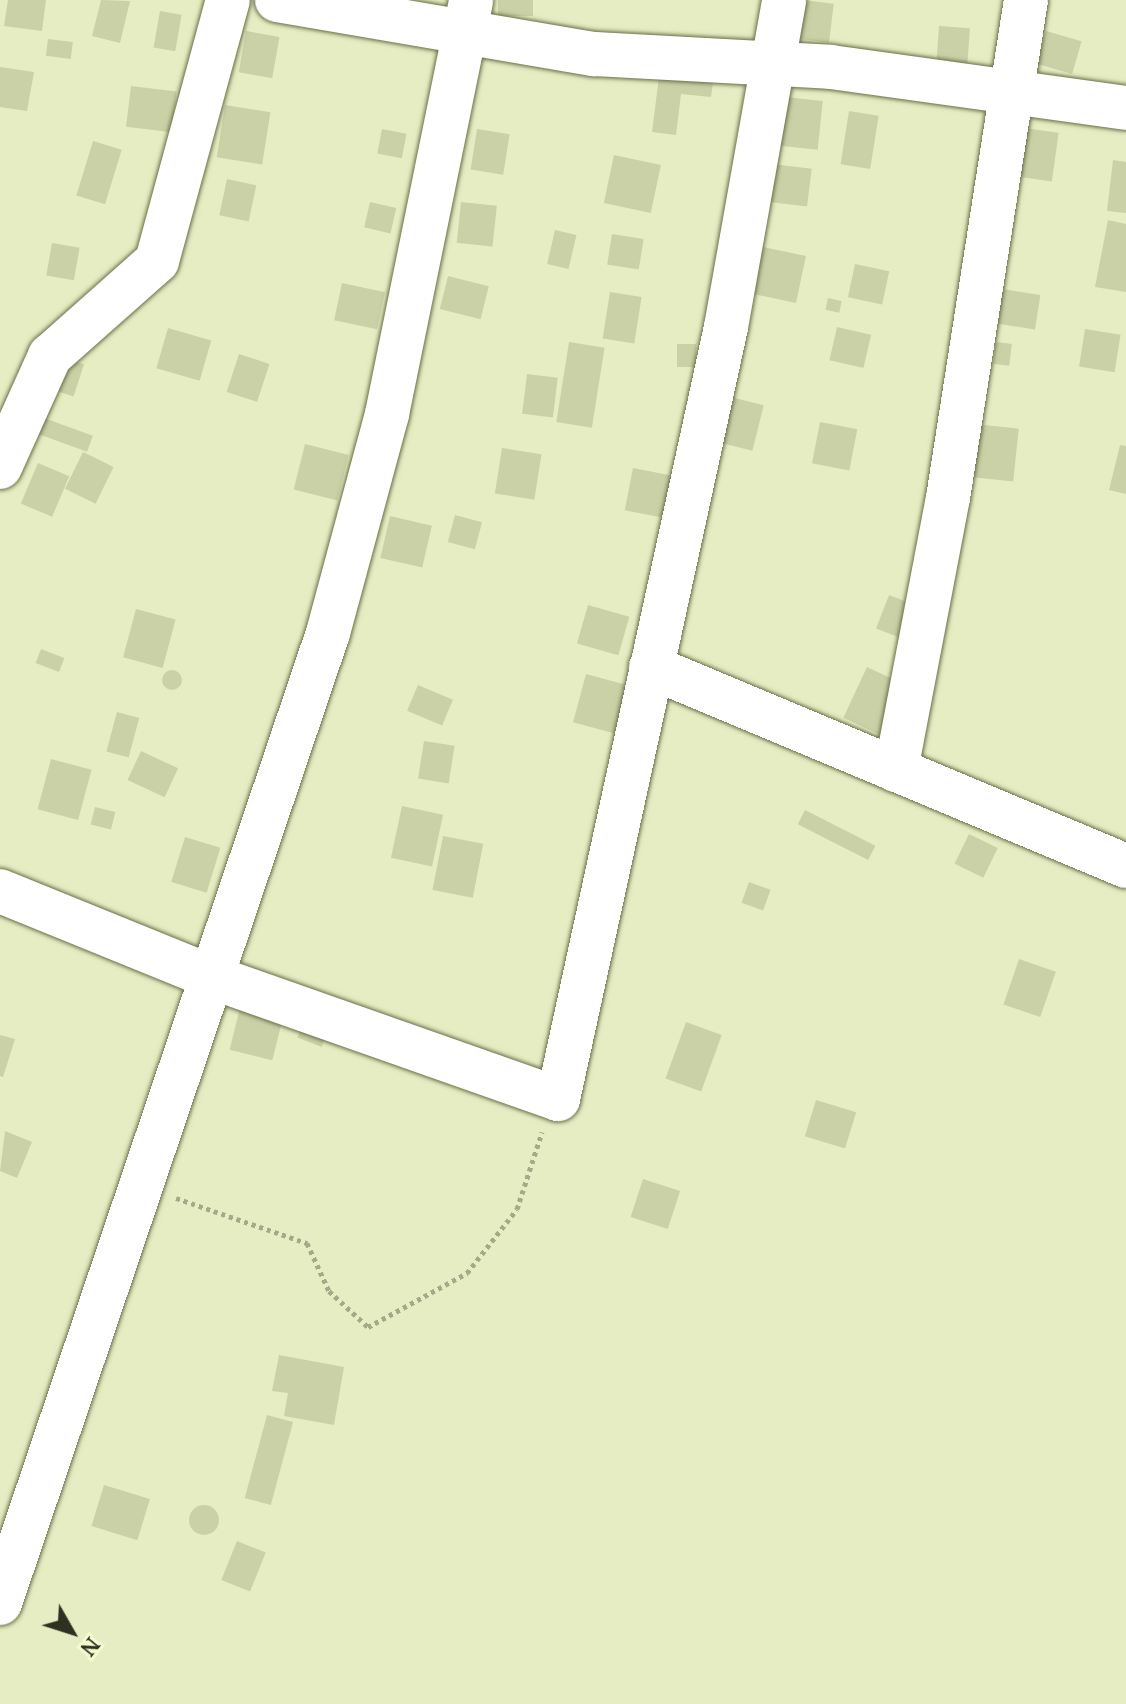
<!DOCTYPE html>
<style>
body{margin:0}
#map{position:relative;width:1126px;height:1704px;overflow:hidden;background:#e7edc2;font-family:"PT Serif",serif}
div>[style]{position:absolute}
.building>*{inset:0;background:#cbd1a6;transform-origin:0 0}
.round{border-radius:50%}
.path>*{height:5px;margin-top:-2.5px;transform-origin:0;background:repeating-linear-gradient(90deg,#a5a988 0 4px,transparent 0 8px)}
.roads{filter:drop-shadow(0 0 2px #6a6e47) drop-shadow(0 0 2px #6a6e47)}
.minor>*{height:44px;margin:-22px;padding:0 22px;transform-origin:22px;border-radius:22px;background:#fff}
span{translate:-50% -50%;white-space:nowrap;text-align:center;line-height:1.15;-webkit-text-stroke:7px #f4fbcf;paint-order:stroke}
.north{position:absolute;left:32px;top:1592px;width:80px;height:80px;-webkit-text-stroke:6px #f4fbcf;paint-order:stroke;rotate:129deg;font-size:22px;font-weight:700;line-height:32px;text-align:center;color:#2f3120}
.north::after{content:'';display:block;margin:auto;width:28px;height:36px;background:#2f3120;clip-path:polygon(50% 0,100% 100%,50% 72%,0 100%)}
</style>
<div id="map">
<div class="building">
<i style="clip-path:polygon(8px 0,46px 0,42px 31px,4px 26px)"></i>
<i style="clip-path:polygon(101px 0,130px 1px,120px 43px,92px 36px)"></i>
<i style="left:498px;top:0;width:35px;height:16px"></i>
<i style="left:803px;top:0;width:31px;height:39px;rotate:7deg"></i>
<i style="left:160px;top:11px;width:22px;height:37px;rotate:10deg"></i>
<i style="left:939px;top:26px;width:31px;height:39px;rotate:4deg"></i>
<i style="left:246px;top:31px;width:34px;height:42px;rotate:10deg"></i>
<i style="left:1046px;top:31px;width:37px;height:34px;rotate:16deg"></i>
<i style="left:48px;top:39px;width:25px;height:17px;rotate:7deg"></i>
<i style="clip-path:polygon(0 67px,34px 72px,27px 111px,0 107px)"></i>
<i style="clip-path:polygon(660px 69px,714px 75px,711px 97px,681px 94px,676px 135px,652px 132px)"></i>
<i style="left:131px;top:86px;width:46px;height:41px;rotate:7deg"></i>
<i style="left:785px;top:97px;width:38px;height:49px;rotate:6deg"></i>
<i style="left:225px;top:105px;width:46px;height:53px;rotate:9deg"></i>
<i style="left:849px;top:111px;width:30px;height:54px;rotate:9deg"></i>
<i style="left:1024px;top:128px;width:35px;height:49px;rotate:8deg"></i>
<i style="left:382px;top:129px;width:25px;height:25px;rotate:11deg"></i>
<i style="left:477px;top:129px;width:33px;height:41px;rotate:9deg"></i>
<i style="left:93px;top:141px;width:30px;height:57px;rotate:17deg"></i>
<i style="left:614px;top:155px;width:48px;height:49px;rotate:12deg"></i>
<i style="clip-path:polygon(1113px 160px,1126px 162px,1126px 213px,1107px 211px)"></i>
<i style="left:772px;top:164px;width:40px;height:38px;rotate:7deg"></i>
<i style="left:227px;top:179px;width:30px;height:37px;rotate:12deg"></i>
<i style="left:370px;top:202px;width:27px;height:26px;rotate:13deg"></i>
<i style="left:461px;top:202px;width:36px;height:41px;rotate:6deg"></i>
<i style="clip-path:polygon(1108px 220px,1126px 224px,1126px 292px,1095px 287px)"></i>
<i style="left:555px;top:230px;width:22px;height:35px;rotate:13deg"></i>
<i style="left:612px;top:234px;width:32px;height:31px;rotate:9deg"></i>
<i style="left:52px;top:243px;width:28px;height:33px;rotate:10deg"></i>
<i style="left:759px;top:246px;width:48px;height:48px;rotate:12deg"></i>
<i style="left:855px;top:264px;width:35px;height:34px;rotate:12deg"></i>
<i style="left:448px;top:276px;width:42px;height:34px;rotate:14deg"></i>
<i style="left:342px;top:283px;width:44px;height:38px;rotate:12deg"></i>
<i style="left:996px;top:288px;width:45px;height:35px;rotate:9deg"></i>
<i style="left:610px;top:292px;width:32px;height:47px;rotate:9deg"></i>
<i style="left:828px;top:298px;width:14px;height:12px;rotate:12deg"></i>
<i style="left:837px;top:327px;width:35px;height:34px;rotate:13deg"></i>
<i style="left:168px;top:328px;width:45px;height:42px;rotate:16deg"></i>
<i style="left:1085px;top:329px;width:36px;height:38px;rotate:9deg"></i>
<i style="left:569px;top:342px;width:36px;height:81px;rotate:9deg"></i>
<i style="left:996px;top:342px;width:16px;height:22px;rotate:7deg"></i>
<i style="left:677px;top:344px;width:19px;height:23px"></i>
<i style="left:239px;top:354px;width:32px;height:40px;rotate:18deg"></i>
<i style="left:65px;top:358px;width:20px;height:34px;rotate:18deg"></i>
<i style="left:527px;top:374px;width:31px;height:40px;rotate:7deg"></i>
<i style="left:723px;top:395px;width:42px;height:47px;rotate:14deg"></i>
<i style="left:44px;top:418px;width:52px;height:17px;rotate:20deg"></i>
<i style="left:820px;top:422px;width:38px;height:42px;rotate:11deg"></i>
<i style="left:974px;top:424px;width:45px;height:53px;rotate:6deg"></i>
<i style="left:305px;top:444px;width:45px;height:47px;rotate:14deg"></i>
<i style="clip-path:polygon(1120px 445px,1126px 446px,1126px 494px,1109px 490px)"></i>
<i style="left:502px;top:448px;width:40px;height:46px;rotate:9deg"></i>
<i style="left:83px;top:452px;width:34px;height:41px;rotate:26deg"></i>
<i style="left:38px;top:463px;width:34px;height:44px;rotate:23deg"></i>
<i style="left:633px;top:468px;width:43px;height:43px;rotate:11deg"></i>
<i style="left:455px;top:515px;width:28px;height:28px;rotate:15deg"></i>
<i style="left:390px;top:516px;width:43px;height:43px;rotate:13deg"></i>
<i style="left:889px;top:595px;width:34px;height:36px;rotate:21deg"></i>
<i style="left:588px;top:605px;width:43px;height:40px;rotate:16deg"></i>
<i style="left:136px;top:609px;width:41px;height:50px;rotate:15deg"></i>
<i style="left:41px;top:649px;width:25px;height:15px;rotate:21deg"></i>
<i style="left:867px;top:667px;width:42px;height:56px;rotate:25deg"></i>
<i class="round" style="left:162px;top:670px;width:20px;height:20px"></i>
<i style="left:586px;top:674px;width:47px;height:50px;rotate:15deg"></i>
<i style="left:418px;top:685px;width:38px;height:28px;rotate:23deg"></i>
<i style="left:117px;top:712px;width:23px;height:41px;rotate:15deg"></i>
<i style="left:424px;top:741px;width:31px;height:38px;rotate:9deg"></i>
<i style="left:141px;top:751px;width:41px;height:32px;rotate:25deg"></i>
<i style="left:51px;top:759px;width:42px;height:52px;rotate:15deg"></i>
<i style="left:402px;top:806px;width:42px;height:53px;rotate:12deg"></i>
<i style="left:95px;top:807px;width:21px;height:18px;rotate:14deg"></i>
<i style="left:805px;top:810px;width:79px;height:16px;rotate:27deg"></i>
<i style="left:969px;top:834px;width:32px;height:33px;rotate:26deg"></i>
<i style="left:443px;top:836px;width:41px;height:55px;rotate:11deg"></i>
<i style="left:185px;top:837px;width:37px;height:47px;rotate:17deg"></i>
<i style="left:749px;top:882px;width:23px;height:22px;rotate:20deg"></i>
<i style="left:1019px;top:959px;width:39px;height:48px;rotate:19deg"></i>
<i style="left:240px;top:1008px;width:44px;height:43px;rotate:14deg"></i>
<i style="left:305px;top:1018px;width:26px;height:21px;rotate:21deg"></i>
<i style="left:686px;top:1022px;width:38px;height:60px;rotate:20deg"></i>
<i style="clip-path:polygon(0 1035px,15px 1039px,3px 1077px,0 1076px)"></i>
<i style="left:816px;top:1100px;width:42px;height:38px;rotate:17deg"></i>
<i style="clip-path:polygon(5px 1131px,32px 1142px,17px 1178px,0 1171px)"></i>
<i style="left:643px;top:1179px;width:39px;height:40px;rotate:18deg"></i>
<i style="clip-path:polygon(279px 1355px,344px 1367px,334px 1425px,284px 1416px,288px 1393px,272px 1391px)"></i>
<i style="left:267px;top:1415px;width:27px;height:86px;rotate:15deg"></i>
<i style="left:104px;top:1485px;width:48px;height:43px;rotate:17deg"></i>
<i class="round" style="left:189px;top:1505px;width:30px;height:30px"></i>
<i style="left:237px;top:1541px;width:31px;height:42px;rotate:22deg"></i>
</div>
<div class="path">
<i style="left:176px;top:1198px;width:139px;rotate:19deg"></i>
<i style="left:307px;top:1243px;width:53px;rotate:65.4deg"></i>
<i style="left:329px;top:1291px;width:53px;rotate:42.7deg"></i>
<i style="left:368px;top:1327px;width:113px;rotate:-28.6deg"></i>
<i style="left:467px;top:1273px;width:81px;rotate:-52deg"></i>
<i style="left:517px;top:1209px;width:81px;rotate:-72deg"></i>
</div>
<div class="roads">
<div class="minor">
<i style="left:277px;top:0;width:322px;rotate:9.7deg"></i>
<i style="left:594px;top:54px;width:237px;rotate:3.1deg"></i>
<i style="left:831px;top:67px;width:298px;rotate:7.9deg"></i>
<i style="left:0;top:467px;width:122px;rotate:-65.8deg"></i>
<i style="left:50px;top:356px;width:143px;rotate:-41.6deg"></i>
<i style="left:157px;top:261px;width:270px;rotate:-74.8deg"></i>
<i style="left:651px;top:667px;width:515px;rotate:22.73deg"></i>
<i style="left:896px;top:770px;width:277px;rotate:-79.2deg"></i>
<i style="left:948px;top:498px;width:504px;rotate:-81.1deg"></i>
<i style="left:0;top:891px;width:226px;rotate:22.1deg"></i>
<i style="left:209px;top:976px;width:370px;rotate:19.4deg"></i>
<i style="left:558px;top:1099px;width:790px;rotate:-77.72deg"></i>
<i style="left:726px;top:327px;width:332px;rotate:-79.9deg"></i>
<i style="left:0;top:1603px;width:1024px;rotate:-71.32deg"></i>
<i style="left:328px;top:633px;width:227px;rotate:-74.9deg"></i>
<i style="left:387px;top:414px;width:422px;rotate:-78.5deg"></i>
</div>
</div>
<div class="north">N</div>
</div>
